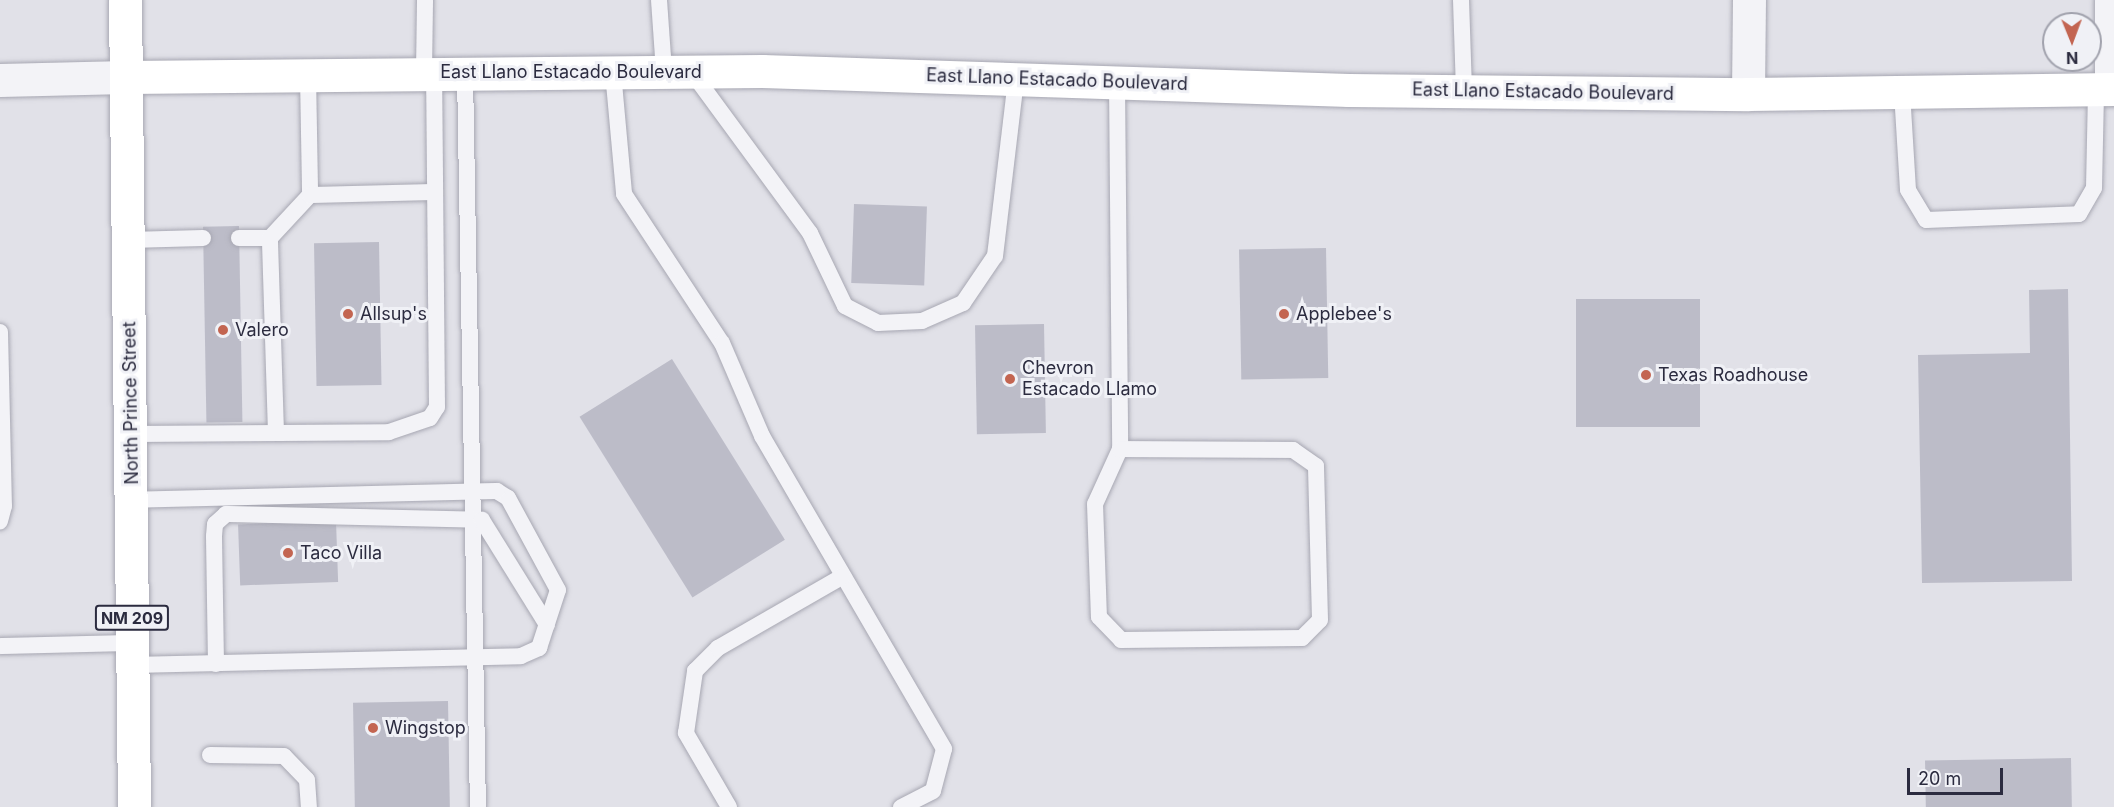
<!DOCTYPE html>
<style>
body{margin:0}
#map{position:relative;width:2114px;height:807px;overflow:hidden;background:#e1e1e8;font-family:Inter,sans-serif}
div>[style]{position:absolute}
.building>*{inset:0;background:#bcbcc8;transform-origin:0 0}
.roads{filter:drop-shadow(0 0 2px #a7a7b2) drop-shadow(0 0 2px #a7a7b2)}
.service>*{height:16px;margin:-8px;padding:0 8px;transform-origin:8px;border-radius:8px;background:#f3f3f7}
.minor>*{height:33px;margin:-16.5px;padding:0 16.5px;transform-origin:16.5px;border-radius:16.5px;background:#f3f3f7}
.tertiary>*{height:33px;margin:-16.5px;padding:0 16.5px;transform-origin:16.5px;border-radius:16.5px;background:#f3f3f7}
.secondary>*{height:33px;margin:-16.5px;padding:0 16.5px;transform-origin:16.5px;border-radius:16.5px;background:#fff}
.primary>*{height:33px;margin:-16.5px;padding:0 16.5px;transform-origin:16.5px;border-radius:16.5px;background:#fff}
.dots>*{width:16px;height:16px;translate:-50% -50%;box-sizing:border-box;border:3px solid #f0f1f6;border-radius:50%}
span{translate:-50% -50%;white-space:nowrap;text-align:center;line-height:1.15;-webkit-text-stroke:6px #f0f1f6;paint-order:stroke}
.shield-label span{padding:2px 4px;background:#f0f1f6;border:2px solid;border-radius:4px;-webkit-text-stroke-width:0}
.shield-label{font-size:16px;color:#2b2b3f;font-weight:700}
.street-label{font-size:18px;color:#2b2b3f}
.poi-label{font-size:18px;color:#2b2b3f}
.left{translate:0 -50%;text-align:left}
.north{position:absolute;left:2042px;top:12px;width:60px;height:60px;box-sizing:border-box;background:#f0f1f6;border:2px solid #a1a2ad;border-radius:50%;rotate:179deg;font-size:16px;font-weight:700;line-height:24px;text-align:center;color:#2b2b3f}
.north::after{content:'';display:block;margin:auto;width:21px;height:27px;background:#c36551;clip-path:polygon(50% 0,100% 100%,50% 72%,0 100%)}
.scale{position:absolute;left:1907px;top:768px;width:96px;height:27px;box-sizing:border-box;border:3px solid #2b2b3f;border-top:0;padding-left:8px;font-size:18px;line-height:21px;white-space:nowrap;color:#2b2b3f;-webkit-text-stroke:4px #f0f1f6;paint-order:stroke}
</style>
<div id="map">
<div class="building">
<i style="left:854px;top:204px;width:73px;height:79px;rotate:2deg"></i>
<i style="left:239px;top:226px;width:196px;height:36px;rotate:89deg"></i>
<i style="left:379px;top:242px;width:143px;height:65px;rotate:89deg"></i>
<i style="left:1326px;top:248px;width:130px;height:87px;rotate:89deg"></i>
<i style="clip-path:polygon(2068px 289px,2072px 581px,1922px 583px,1918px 355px,2030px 353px,2029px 290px)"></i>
<i style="left:1700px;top:299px;width:128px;height:124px;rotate:90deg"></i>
<i style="left:1044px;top:324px;width:109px;height:69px;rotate:89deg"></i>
<i style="left:672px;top:359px;width:213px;height:109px;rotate:58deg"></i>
<i style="left:336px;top:521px;width:61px;height:98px;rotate:88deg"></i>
<i style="left:448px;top:701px;width:106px;height:95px;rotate:89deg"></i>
<i style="left:2071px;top:758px;width:49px;height:146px;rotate:89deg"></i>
</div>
<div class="roads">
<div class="service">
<i style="left:659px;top:0;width:71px;rotate:86deg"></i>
<i style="left:1461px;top:0;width:91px;rotate:88.1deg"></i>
<i style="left:691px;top:71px;width:201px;rotate:53.7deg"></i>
<i style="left:810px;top:233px;width:81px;rotate:64.4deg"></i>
<i style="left:845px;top:306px;width:37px;rotate:27deg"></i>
<i style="left:878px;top:323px;width:44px;rotate:-2.6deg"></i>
<i style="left:922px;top:321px;width:45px;rotate:-23.7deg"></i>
<i style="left:963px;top:303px;width:57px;rotate:-55.8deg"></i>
<i style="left:995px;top:256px;width:178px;rotate:-83.2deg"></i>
<i style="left:613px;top:72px;width:122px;rotate:84.8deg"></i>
<i style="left:624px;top:194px;width:178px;rotate:56.7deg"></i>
<i style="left:722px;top:343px;width:101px;rotate:66.7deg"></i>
<i style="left:762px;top:436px;width:362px;rotate:59.8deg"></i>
<i style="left:944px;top:749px;width:43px;rotate:104.7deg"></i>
<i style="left:933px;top:791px;width:36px;rotate:153deg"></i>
<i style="left:424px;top:73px;width:73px;rotate:-89.2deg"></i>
<i style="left:465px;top:73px;width:734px;rotate:88.99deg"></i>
<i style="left:308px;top:75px;width:120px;rotate:89deg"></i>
<i style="left:1117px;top:82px;width:367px;rotate:89.5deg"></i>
<i style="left:1120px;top:449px;width:60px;rotate:114.4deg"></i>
<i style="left:1095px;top:504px;width:113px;rotate:88deg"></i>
<i style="left:1099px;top:617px;width:32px;rotate:46deg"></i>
<i style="left:1121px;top:640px;width:181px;rotate:-0.6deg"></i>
<i style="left:1302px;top:638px;width:25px;rotate:-45deg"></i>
<i style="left:1320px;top:620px;width:154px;rotate:-91.5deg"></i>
<i style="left:1316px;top:466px;width:28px;rotate:-145deg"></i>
<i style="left:1293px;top:450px;width:173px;rotate:-179.7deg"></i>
<i style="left:1902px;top:92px;width:98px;rotate:86.5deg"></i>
<i style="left:1908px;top:190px;width:35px;rotate:59deg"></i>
<i style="left:1926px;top:220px;width:153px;rotate:-2.2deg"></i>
<i style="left:2079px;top:214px;width:30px;rotate:-60deg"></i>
<i style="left:2094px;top:188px;width:99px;rotate:-88.8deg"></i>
<i style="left:239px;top:238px;width:31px"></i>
<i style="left:129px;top:240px;width:74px;rotate:-1.5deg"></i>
<i style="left:0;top:332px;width:174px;rotate:88.7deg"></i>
<i style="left:4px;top:506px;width:16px;rotate:105deg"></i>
<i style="left:276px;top:433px;width:195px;rotate:-91.8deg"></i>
<i style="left:270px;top:238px;width:59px;rotate:-47.1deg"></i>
<i style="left:310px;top:195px;width:125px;rotate:-1.4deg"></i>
<i style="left:132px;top:434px;width:257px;rotate:-0.4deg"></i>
<i style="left:389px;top:432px;width:43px;rotate:-18.9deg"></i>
<i style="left:430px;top:418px;width:13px;rotate:-58deg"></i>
<i style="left:437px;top:407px;width:334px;rotate:-90.5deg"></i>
<i style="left:0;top:646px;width:131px;rotate:-1.3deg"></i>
<i style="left:216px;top:664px;width:128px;rotate:-90.9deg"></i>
<i style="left:214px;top:536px;width:12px;rotate:-85deg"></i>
<i style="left:215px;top:524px;width:15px;rotate:-42deg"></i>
<i style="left:226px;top:514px;width:256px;rotate:1.3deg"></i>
<i style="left:482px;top:520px;width:123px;rotate:58.2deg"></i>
<i style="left:132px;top:665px;width:389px;rotate:-1.3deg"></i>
<i style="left:521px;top:656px;width:20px;rotate:-24deg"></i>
<i style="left:539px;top:648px;width:61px;rotate:-71.9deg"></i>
<i style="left:558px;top:590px;width:105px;rotate:-118.5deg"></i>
<i style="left:508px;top:498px;width:13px;rotate:-148deg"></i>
<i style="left:497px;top:491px;width:365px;rotate:178.6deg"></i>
<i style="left:210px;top:755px;width:74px;rotate:0.8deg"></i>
<i style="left:284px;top:756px;width:33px;rotate:46deg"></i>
<i style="left:307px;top:780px;width:27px;rotate:86deg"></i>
<i style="left:729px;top:807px;width:86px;rotate:-120.2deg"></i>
<i style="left:686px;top:733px;width:63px;rotate:-81.7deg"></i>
<i style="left:695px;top:671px;width:33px;rotate:-45deg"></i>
<i style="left:718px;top:648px;width:144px;rotate:-29.9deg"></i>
</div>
<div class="minor">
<i style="left:2111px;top:0;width:89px;rotate:90deg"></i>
<i style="left:1748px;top:94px;width:94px;rotate:-89.4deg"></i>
</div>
<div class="tertiary">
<i style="left:0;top:80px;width:126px;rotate:-1.4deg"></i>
</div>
<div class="secondary">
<i style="left:126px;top:77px;width:636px;rotate:-0.54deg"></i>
<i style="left:762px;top:71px;width:587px;rotate:1.85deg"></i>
<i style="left:1349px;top:90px;width:399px;rotate:0.6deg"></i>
<i style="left:1748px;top:94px;width:366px;rotate:-0.8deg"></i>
</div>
<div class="primary">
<i style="left:125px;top:0;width:807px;rotate:89.36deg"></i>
</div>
</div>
<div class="dots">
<i style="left:348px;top:314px;background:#c36551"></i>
<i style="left:1284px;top:314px;background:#c36551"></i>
<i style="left:223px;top:330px;background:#c36551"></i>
<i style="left:1646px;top:375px;background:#c36551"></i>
<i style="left:1010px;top:379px;background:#c36551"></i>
<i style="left:288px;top:553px;background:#c36551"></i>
<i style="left:373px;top:728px;background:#c36551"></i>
</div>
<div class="shield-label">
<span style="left:132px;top:618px">NM 209</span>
</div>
<div class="street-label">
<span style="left:571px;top:72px">East Llano Estacado Boulevard</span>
<span style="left:1057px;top:80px;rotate:2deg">East Llano Estacado Boulevard</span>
<span style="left:1543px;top:92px;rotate:1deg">East Llano Estacado Boulevard</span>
<span style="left:131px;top:403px;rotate:-91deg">North Prince Street</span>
</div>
<div class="poi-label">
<span class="left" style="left:360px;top:314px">Allsup's</span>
<span class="left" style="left:1296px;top:314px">Applebee's</span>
<span class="left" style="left:235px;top:330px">Valero</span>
<span class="left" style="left:1022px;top:379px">Chevron<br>Estacado Llamo</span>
<span class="left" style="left:1658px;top:375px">Texas Roadhouse</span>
<span class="left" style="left:300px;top:553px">Taco Villa</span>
<span class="left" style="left:385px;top:728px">Wingstop</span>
</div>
<div class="north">N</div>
<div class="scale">20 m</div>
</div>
